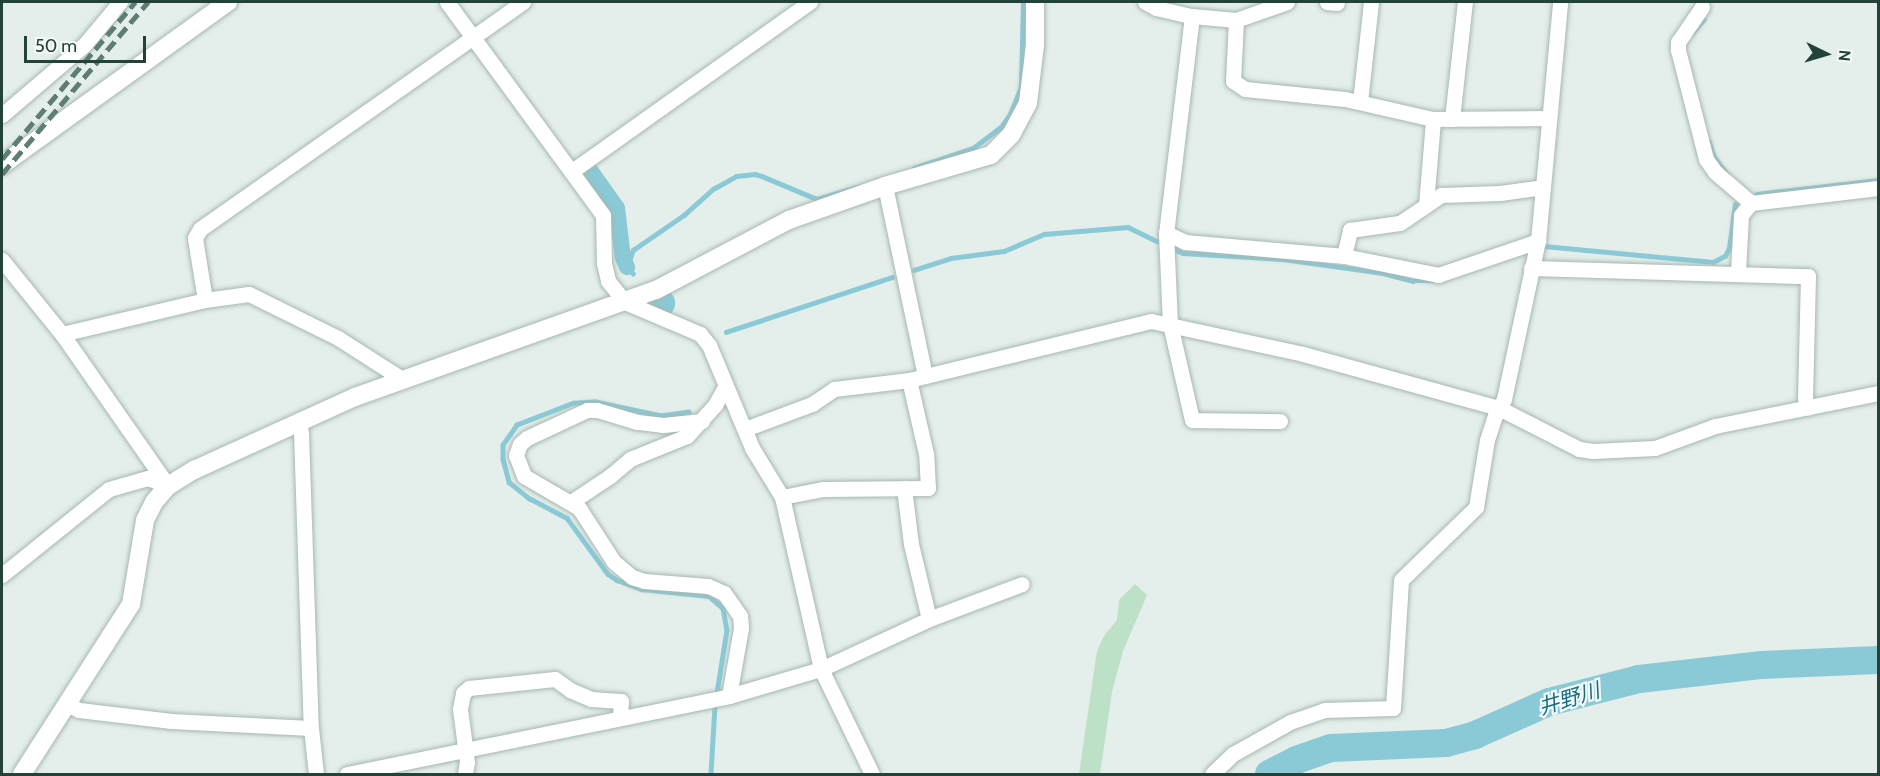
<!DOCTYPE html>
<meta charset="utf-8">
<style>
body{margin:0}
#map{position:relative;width:1880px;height:776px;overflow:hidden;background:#e4eeea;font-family:Cabin,"Noto Sans JP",sans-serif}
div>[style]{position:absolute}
.green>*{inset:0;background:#bce1c7}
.stream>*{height:4.5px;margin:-2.25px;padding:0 2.25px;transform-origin:2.25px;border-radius:2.25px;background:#8ac9d6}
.canal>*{height:16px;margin:-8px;padding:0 8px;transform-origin:8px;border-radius:8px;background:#8ac9d6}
.river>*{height:28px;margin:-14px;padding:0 14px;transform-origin:14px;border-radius:14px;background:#8ac9d6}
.roads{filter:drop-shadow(0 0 2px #a6b7b2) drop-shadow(0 0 2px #a6b7b2)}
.street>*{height:15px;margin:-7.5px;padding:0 7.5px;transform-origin:7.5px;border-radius:7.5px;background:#fff}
.secondary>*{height:18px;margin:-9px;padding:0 9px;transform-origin:9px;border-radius:9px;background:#fff}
.rail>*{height:4.5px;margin-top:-2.25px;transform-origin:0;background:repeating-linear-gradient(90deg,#5d7d75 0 12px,transparent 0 18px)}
span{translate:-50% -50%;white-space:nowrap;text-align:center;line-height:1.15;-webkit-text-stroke:4.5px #f5faf8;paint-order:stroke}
.water-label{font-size:21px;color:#186e82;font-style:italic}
.frame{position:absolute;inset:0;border:3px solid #22423a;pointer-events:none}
.north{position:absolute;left:1796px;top:24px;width:60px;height:60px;-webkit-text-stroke:4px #f5faf8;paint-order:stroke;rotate:95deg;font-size:16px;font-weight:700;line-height:24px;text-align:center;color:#22423a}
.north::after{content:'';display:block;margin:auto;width:21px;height:27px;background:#22423a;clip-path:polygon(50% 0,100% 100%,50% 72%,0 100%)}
.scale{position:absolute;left:24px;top:36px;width:122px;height:27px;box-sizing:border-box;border:3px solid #22423a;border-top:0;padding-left:8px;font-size:18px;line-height:21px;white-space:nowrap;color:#22423a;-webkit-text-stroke:4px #f5faf8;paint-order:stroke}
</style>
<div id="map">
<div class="green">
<i style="clip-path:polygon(1135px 584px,1147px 595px,1123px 651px,1112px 692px,1100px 774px,1079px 774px,1097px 651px,1104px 636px,1117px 620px,1119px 600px)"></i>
</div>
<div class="stream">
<i style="left:1692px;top:33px;width:18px;rotate:-49deg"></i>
<i style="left:1709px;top:141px;width:16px;rotate:72deg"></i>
<i style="left:1714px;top:156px;width:24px;rotate:54deg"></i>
<i style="left:914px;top:168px;width:62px;rotate:-18.7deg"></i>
<i style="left:973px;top:148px;width:35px;rotate:-37deg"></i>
<i style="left:1001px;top:127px;width:16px;rotate:-55deg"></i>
<i style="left:1010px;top:114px;width:29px;rotate:-68deg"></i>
<i style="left:1021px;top:87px;width:85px;rotate:-88.7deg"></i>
<i style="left:1757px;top:194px;width:122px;rotate:-6.6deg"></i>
<i style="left:1544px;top:246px;width:170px;rotate:5.4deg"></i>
<i style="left:1713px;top:262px;width:13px;rotate:-27deg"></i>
<i style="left:1725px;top:256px;width:9px;rotate:-63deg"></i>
<i style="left:1729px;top:248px;width:44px;rotate:-82.2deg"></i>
<i style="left:1174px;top:249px;width:10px;rotate:24deg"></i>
<i style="left:1183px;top:253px;width:100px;rotate:3.4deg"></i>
<i style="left:1283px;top:259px;width:101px;rotate:8deg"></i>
<i style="left:1383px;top:273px;width:31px;rotate:15deg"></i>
<i style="left:1413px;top:281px;width:25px"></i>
<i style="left:914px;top:270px;width:39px;rotate:-18deg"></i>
<i style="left:951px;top:258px;width:53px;rotate:-7.5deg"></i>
<i style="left:1004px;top:251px;width:43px;rotate:-23deg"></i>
<i style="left:1044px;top:234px;width:84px;rotate:-4.8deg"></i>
<i style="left:1128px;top:227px;width:32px;rotate:26deg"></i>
<i style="left:633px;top:274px;width:9px;rotate:-131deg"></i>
<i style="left:627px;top:267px;width:18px;rotate:-71deg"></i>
<i style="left:633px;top:250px;width:62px;rotate:-34.5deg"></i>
<i style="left:684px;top:215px;width:39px;rotate:-42deg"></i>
<i style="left:713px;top:189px;width:26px;rotate:-29deg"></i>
<i style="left:736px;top:176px;width:19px;rotate:-6deg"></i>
<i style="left:755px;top:174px;width:7px;rotate:16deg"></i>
<i style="left:762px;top:176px;width:60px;rotate:22.7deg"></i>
<i style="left:817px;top:199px;width:42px;rotate:-16.7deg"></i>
<i style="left:726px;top:332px;width:175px;rotate:-18.3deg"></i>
<i style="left:689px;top:412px;width:28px;rotate:172deg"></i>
<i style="left:661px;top:416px;width:67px;rotate:-168deg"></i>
<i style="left:595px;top:402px;width:21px;rotate:177deg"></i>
<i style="left:574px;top:403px;width:61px;rotate:158.9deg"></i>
<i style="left:517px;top:425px;width:24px;rotate:125deg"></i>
<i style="left:503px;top:445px;width:14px;rotate:90deg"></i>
<i style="left:503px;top:459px;width:24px;rotate:75deg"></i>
<i style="left:509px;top:482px;width:26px;rotate:39deg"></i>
<i style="left:529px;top:498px;width:43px;rotate:27.8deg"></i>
<i style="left:567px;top:518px;width:69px;rotate:53.8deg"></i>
<i style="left:608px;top:574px;width:11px;rotate:34deg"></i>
<i style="left:617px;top:580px;width:27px;rotate:20deg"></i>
<i style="left:642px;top:589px;width:67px;rotate:6deg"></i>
<i style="left:709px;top:596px;width:18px;rotate:41deg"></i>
<i style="left:723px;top:608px;width:22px;rotate:80deg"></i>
<i style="left:727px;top:630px;width:77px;rotate:99deg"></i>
<i style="left:715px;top:706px;width:68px;rotate:93.4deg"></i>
</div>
<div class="canal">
<i style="left:588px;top:167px;width:50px;rotate:54.7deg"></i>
<i style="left:617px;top:208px;width:50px;rotate:83.2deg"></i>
<i style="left:623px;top:258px;width:10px;rotate:66deg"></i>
</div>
<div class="river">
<i style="left:656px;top:297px;width:8px;rotate:50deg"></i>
<i style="left:1269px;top:774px;width:30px;rotate:-27deg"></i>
<i style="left:1296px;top:760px;width:37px;rotate:-19deg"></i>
<i style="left:1331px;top:748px;width:115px;rotate:-2.5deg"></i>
<i style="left:1446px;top:743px;width:30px;rotate:-15deg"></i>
<i style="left:1475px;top:735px;width:81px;rotate:-24deg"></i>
<i style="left:1549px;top:702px;width:93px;rotate:-14.3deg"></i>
<i style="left:1639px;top:679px;width:124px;rotate:-6.5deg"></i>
<i style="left:1762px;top:665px;width:116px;rotate:-2.5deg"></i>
</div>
<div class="roads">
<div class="street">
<i style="left:447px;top:2px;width:264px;rotate:53.8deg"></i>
<i style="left:603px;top:215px;width:48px;rotate:88.8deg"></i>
<i style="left:604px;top:263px;width:18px;rotate:77deg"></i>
<i style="left:608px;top:281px;width:27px;rotate:51deg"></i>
<i style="left:625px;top:302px;width:82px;rotate:23.1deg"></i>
<i style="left:700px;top:334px;width:14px;rotate:51deg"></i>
<i style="left:709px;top:345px;width:112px;rotate:67.3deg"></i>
<i style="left:752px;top:448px;width:57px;rotate:58.5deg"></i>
<i style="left:782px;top:497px;width:176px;rotate:77.2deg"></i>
<i style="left:821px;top:669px;width:117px;rotate:64.1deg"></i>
<i style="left:1145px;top:2px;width:13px;rotate:29deg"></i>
<i style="left:1156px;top:8px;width:37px;rotate:13deg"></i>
<i style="left:1192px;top:16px;width:44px;rotate:5.2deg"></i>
<i style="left:1236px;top:20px;width:54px;rotate:-19.4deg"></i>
<i style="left:1327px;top:2px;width:10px;rotate:6deg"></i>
<i style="left:1702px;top:7px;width:42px;rotate:124.4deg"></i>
<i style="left:1678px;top:42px;width:8px;rotate:90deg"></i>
<i style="left:1678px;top:50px;width:113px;rotate:75.6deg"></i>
<i style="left:1706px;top:159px;width:16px;rotate:55deg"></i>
<i style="left:1715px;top:172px;width:48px;rotate:40.7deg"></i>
<i style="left:1192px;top:16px;width:219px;rotate:96.8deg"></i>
<i style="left:1166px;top:233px;width:91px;rotate:87.5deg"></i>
<i style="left:1170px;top:324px;width:98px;rotate:77.1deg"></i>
<i style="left:1192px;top:420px;width:88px;rotate:0.7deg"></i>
<i style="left:1236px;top:20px;width:61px;rotate:92.8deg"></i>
<i style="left:1233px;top:81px;width:14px;rotate:34deg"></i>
<i style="left:1245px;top:89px;width:100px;rotate:5.7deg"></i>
<i style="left:1345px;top:99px;width:90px;rotate:12.8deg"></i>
<i style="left:1433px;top:119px;width:116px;rotate:-0.5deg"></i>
<i style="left:1360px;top:102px;width:101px;rotate:-83.7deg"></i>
<i style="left:2px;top:115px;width:109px;rotate:-40.5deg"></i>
<i style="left:85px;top:44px;width:55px;rotate:-50.2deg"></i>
<i style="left:1452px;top:119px;width:118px;rotate:-83.7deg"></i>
<i style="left:572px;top:171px;width:292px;rotate:-35.4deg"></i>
<i style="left:885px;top:186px;width:194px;rotate:78.1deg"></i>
<i style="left:1426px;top:205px;width:86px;rotate:-85.3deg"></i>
<i style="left:1166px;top:233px;width:21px;rotate:25deg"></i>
<i style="left:1185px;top:242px;width:160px;rotate:5deg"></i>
<i style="left:1344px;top:256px;width:96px;rotate:11.4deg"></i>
<i style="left:1438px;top:275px;width:106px;rotate:-18.8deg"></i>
<i style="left:1344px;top:256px;width:27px;rotate:-77deg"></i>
<i style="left:1350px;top:230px;width:50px;rotate:-8deg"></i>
<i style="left:1400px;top:223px;width:50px;rotate:-34.3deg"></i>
<i style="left:1441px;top:195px;width:59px;rotate:-1.9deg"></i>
<i style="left:1500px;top:193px;width:43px;rotate:-7.9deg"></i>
<i style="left:2px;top:260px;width:95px;rotate:51deg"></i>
<i style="left:62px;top:334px;width:185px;rotate:55.1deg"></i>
<i style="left:1531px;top:268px;width:277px;rotate:1.7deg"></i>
<i style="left:1808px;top:276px;width:122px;rotate:91.4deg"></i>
<i style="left:1805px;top:398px;width:10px;rotate:73deg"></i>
<i style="left:1738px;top:272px;width:57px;rotate:-87deg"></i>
<i style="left:1741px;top:215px;width:16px;rotate:-50deg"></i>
<i style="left:1751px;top:203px;width:128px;rotate:-6.7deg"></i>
<i style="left:205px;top:300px;width:63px;rotate:-99.2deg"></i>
<i style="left:195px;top:238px;width:10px;rotate:-61deg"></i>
<i style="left:200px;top:229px;width:395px;rotate:-35.1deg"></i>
<i style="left:62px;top:334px;width:147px;rotate:-13.4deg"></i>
<i style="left:205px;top:300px;width:44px;rotate:-7.8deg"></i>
<i style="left:249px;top:294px;width:99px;rotate:26.3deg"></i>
<i style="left:338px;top:338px;width:76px;rotate:32.6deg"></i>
<i style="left:702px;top:421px;width:39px;rotate:174deg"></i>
<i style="left:663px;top:425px;width:26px;rotate:-173deg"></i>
<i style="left:637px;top:422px;width:42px;rotate:-163.3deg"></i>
<i style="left:597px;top:410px;width:10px;rotate:180deg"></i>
<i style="left:587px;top:410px;width:66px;rotate:155deg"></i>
<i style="left:527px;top:438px;width:9px;rotate:139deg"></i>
<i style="left:520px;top:444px;width:12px;rotate:110deg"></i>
<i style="left:516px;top:455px;width:22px;rotate:69deg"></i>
<i style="left:524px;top:476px;width:64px;rotate:30.2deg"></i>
<i style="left:579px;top:508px;width:64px;rotate:57.1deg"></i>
<i style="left:614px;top:562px;width:23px;rotate:40deg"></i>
<i style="left:632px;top:577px;width:13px;rotate:18deg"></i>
<i style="left:644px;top:581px;width:64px;rotate:4.5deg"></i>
<i style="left:708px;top:586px;width:17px;rotate:24deg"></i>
<i style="left:724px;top:593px;width:28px;rotate:55deg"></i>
<i style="left:740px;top:616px;width:12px;rotate:85deg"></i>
<i style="left:741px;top:628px;width:69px;rotate:100deg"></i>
<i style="left:299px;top:423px;width:10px;rotate:79deg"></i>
<i style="left:301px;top:433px;width:295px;rotate:88.1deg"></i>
<i style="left:311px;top:728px;width:46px;rotate:83.8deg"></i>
<i style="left:745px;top:429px;width:72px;rotate:-20.5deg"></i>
<i style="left:812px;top:404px;width:27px;rotate:-34deg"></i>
<i style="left:834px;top:389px;width:76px;rotate:-6.8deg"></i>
<i style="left:909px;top:380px;width:249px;rotate:-13.7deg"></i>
<i style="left:1151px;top:321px;width:156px;rotate:12.2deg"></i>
<i style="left:1303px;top:354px;width:203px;rotate:15.4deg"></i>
<i style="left:1499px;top:408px;width:90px;rotate:27.1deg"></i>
<i style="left:1579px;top:449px;width:14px;rotate:8deg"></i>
<i style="left:1593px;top:451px;width:62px;rotate:-2.8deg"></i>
<i style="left:1655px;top:448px;width:64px;rotate:-20.1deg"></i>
<i style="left:1715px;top:426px;width:166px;rotate:-11.4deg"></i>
<i style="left:904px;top:488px;width:56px;rotate:82.9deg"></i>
<i style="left:911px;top:544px;width:77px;rotate:76.5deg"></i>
<i style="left:782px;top:497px;width:42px;rotate:-11deg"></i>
<i style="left:823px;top:489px;width:105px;rotate:-0.5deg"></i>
<i style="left:928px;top:488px;width:34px;rotate:-93deg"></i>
<i style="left:926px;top:454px;width:76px;rotate:-102.9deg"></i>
<i style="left:571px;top:502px;width:47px;rotate:-33.7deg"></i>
<i style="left:610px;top:476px;width:26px;rotate:-40deg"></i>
<i style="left:630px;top:459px;width:61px;rotate:-22deg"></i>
<i style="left:687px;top:436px;width:42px;rotate:-47.9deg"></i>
<i style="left:715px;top:405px;width:21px;rotate:-61deg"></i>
<i style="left:2px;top:575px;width:137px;rotate:-38.8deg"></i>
<i style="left:109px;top:489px;width:41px;rotate:-15.8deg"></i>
<i style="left:148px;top:478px;width:22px;rotate:22deg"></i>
<i style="left:69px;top:705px;width:11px;rotate:27deg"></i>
<i style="left:79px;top:710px;width:93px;rotate:6.8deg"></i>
<i style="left:171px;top:721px;width:140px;rotate:2.9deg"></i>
<i style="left:347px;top:774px;width:390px;rotate:-11.5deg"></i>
<i style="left:729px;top:696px;width:96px;rotate:-16.4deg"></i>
<i style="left:821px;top:669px;width:119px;rotate:-24.8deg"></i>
<i style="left:929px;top:619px;width:99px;rotate:-20.6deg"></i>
<i style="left:465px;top:774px;width:12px;rotate:-81deg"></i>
<i style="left:467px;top:762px;width:53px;rotate:-97.5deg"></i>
<i style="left:460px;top:709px;width:16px;rotate:-79deg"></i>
<i style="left:463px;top:693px;width:8px;rotate:-40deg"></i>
<i style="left:469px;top:688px;width:86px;rotate:-6deg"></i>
<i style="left:555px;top:679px;width:19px;rotate:36deg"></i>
<i style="left:570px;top:690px;width:23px;rotate:23deg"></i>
<i style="left:591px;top:699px;width:30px;rotate:4deg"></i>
<i style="left:621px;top:701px;width:16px;rotate:94deg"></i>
<i style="left:1212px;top:774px;width:29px;rotate:-44deg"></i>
<i style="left:1233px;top:754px;width:65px;rotate:-29.3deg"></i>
<i style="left:1290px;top:722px;width:36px;rotate:-19deg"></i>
<i style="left:1324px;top:710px;width:69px;rotate:-1.7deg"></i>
<i style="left:1393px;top:708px;width:128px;rotate:-86.4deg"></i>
<i style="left:1401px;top:580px;width:105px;rotate:-44.2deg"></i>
<i style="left:1476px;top:507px;width:68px;rotate:-80.7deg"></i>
<i style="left:1487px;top:440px;width:25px;rotate:-72deg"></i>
<i style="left:1495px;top:416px;width:19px;rotate:-62deg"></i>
<i style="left:1504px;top:399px;width:162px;rotate:-77.9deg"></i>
<i style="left:1538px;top:241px;width:240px;rotate:-84.7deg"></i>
</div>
<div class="secondary">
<i style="left:2px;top:165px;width:279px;rotate:-35.8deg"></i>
<i style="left:22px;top:774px;width:202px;rotate:-57.3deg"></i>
<i style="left:131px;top:604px;width:85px;rotate:-80.5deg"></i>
<i style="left:145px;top:520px;width:20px;rotate:-63deg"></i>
<i style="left:154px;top:502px;width:21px;rotate:-49deg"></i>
<i style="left:168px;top:486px;width:31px;rotate:-32deg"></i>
<i style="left:194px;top:470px;width:177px;rotate:-24.4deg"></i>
<i style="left:355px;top:397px;width:319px;rotate:-19.6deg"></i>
<i style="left:656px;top:290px;width:150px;rotate:-27.8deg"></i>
<i style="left:789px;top:220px;width:102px;rotate:-19.5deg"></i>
<i style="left:885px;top:186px;width:110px;rotate:-16.3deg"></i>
<i style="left:991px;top:155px;width:28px;rotate:-45deg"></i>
<i style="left:1011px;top:135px;width:36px;rotate:-62deg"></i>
<i style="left:1028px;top:103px;width:58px;rotate:-83.1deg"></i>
<i style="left:1035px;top:45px;width:43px;rotate:-90deg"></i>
</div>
</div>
<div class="rail">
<i style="left:2px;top:159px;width:206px;rotate:-49.7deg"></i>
<i style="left:2px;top:174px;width:226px;rotate:-49.7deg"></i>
</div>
<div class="water-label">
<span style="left:1569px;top:699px;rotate:-17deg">井野川</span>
</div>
<div class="frame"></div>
<div class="north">N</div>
<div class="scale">50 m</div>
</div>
